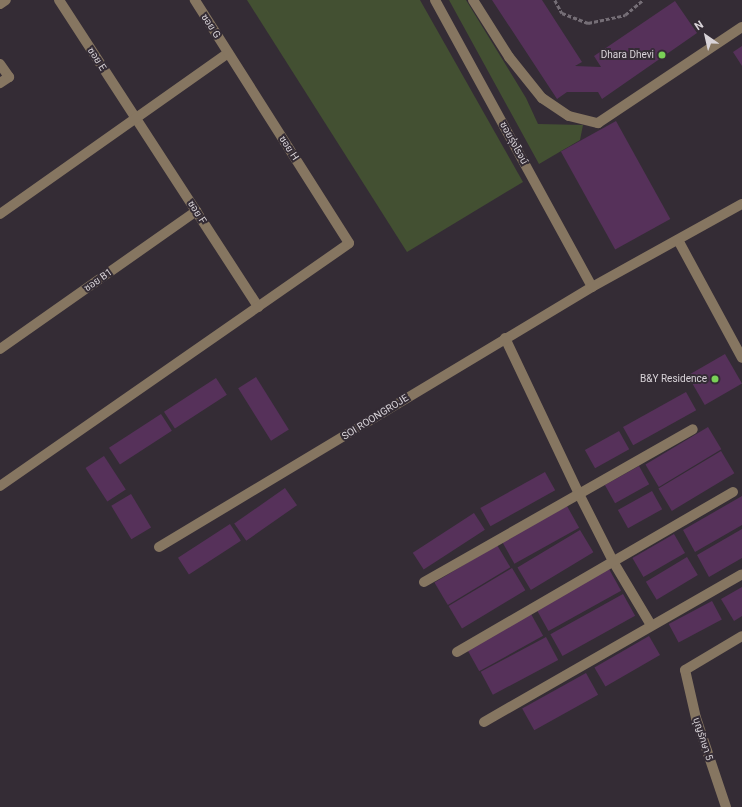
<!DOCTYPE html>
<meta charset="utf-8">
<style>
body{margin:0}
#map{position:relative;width:742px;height:807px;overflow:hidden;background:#342c35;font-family:Roboto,"Noto Sans Thai",sans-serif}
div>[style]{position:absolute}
.green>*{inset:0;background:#435032}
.building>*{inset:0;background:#56315a;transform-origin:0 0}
.path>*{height:2.5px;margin-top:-1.25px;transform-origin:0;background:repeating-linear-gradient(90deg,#756e76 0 4px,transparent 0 6px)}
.minor>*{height:10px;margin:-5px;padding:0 5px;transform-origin:5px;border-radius:5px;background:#867661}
.dots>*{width:11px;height:11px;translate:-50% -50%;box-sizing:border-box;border:2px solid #342c35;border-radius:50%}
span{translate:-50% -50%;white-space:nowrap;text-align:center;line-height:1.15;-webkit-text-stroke:4px #342c35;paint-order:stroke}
.street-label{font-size:10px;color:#d9d4d9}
.poi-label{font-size:10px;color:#d9d4d9}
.right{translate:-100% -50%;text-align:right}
.north{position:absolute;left:686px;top:16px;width:40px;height:40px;-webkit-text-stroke:3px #342c35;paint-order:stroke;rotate:326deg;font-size:11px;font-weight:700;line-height:16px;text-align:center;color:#d9d4d9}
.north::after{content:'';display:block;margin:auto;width:14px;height:18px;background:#d9d4d9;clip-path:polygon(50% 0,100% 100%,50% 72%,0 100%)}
</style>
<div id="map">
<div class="green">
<i style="clip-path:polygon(247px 0,420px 0,523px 182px,407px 252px)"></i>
<i style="clip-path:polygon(449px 0,466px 0,526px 98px,538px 124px,583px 125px,580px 140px,539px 164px)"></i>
</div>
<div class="building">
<i style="clip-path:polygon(492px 0,542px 0,582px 62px,575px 66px,601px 67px,594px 56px,675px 1px,697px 33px,602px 99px,598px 92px,567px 92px,557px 99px)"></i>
<i style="clip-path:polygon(742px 46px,742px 66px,733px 52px)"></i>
<i style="left:616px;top:121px;width:112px;height:63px;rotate:61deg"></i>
<i style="left:725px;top:354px;width:34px;height:43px;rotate:60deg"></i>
<i style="left:256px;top:377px;width:62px;height:21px;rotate:58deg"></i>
<i style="left:216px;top:378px;width:20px;height:62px;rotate:57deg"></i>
<i style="left:686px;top:392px;width:21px;height:72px;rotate:61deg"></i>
<i style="left:161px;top:414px;width:20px;height:62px;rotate:57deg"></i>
<i style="left:708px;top:427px;width:26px;height:73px;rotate:59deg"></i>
<i style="left:619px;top:431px;width:21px;height:39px;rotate:61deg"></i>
<i style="left:721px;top:451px;width:26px;height:73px;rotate:59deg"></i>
<i style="left:104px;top:456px;width:40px;height:22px;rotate:57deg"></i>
<i style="left:639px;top:466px;width:21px;height:39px;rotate:61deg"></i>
<i style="left:545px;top:472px;width:21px;height:74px;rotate:61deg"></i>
<i style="left:285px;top:488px;width:21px;height:62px;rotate:55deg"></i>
<i style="left:652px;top:491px;width:21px;height:39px;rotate:61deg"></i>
<i style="left:131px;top:494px;width:39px;height:23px;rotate:59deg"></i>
<i style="clip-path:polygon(742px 496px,742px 525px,695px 552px,683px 530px)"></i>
<i style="left:567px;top:506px;width:25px;height:74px;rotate:61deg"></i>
<i style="left:474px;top:513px;width:20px;height:73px;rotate:57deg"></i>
<i style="left:230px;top:524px;width:20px;height:62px;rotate:57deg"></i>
<i style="clip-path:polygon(742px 529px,742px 558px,709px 577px,697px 555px)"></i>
<i style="left:580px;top:530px;width:26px;height:73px;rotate:59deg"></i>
<i style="left:674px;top:534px;width:22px;height:48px;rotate:60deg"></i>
<i style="left:497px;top:545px;width:26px;height:73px;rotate:59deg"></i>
<i style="left:687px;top:557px;width:21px;height:48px;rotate:59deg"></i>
<i style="left:512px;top:568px;width:26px;height:74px;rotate:59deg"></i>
<i style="left:609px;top:569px;width:25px;height:83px;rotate:61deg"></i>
<i style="clip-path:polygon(742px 587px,742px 616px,734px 621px,721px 599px)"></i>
<i style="left:623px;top:594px;width:25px;height:83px;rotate:61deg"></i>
<i style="left:712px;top:601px;width:21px;height:49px;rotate:62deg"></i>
<i style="left:531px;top:614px;width:25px;height:73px;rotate:61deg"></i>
<i style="left:649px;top:636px;width:22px;height:63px;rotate:60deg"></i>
<i style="left:546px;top:637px;width:26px;height:74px;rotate:62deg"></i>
<i style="left:586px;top:673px;width:25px;height:73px;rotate:61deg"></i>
</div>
<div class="path">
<i style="left:555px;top:0;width:15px;rotate:62deg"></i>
<i style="left:562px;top:13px;width:28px;rotate:21deg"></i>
<i style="left:588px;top:23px;width:38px;rotate:-12deg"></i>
<i style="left:625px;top:15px;width:23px;rotate:-40deg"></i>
</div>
<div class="minor">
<i style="left:59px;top:0;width:366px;rotate:57deg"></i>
<i style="left:435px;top:0;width:327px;rotate:61.3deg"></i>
<i style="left:473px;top:0;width:67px;rotate:57.7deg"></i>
<i style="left:509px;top:57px;width:53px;rotate:51.2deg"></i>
<i style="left:542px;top:98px;width:32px;rotate:34deg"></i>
<i style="left:569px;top:116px;width:30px;rotate:14deg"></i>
<i style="left:598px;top:123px;width:173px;rotate:-33.7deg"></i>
<i style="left:0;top:4px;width:7px;rotate:-34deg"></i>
<i style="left:0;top:64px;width:16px;rotate:55deg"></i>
<i style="left:9px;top:77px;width:11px;rotate:146deg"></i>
<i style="left:0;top:214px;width:279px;rotate:-35.2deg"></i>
<i style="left:678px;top:240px;width:134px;rotate:61.5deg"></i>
<i style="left:505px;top:338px;width:173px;rotate:64.6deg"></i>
<i style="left:579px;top:494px;width:77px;rotate:63.1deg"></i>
<i style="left:614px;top:563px;width:72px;rotate:59.2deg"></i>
<i style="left:0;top:349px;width:240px;rotate:-35.1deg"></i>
<i style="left:0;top:486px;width:425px;rotate:-34.8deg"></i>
<i style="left:349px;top:243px;width:288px;rotate:-122.4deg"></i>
<i style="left:159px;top:547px;width:505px;rotate:-30.98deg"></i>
<i style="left:592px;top:287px;width:171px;rotate:-29deg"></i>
<i style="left:424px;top:582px;width:309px;rotate:-29.6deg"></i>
<i style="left:457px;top:652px;width:319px;rotate:-30.1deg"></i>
<i style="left:484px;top:722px;width:297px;rotate:-29.8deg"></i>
<i style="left:726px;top:807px;width:94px;rotate:-108.6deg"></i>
<i style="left:696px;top:718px;width:49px;rotate:-102.9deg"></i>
<i style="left:685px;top:670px;width:66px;rotate:-30.8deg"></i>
</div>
<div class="dots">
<i style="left:662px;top:55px;background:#7ad157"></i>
<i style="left:715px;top:379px;background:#7ad157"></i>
</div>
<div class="street-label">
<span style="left:211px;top:26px;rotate:57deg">ซอย G</span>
<span style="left:97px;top:59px;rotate:57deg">ซอย E</span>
<span style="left:514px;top:143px;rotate:61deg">ซอยรุ่งโรจน์</span>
<span style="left:289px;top:148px;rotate:57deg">ซอย H</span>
<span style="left:197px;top:212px;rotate:57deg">ซอย F</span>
<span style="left:98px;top:280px;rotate:-35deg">ซอย B1</span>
<span style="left:375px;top:417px;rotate:-32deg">SOI ROONGROJE</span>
<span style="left:703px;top:739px;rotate:72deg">บุญรักษา 5</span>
</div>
<div class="poi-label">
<span class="right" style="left:654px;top:55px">Dhara Dhevi</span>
<span class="right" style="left:707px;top:379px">B&amp;Y Residence</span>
</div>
<div class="north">N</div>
</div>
